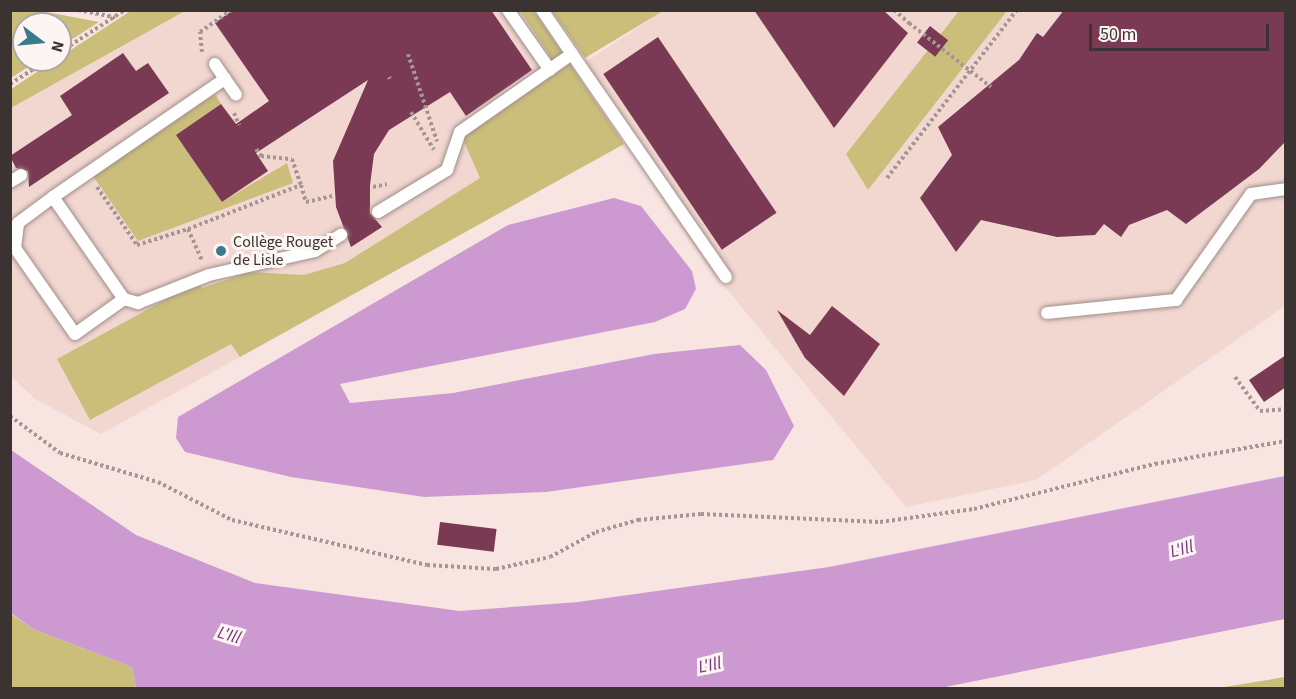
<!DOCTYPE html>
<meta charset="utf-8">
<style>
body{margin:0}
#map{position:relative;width:1296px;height:699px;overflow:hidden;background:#f8e5e1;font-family:"Source Sans 3",sans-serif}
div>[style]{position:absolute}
.built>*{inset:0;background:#f2d6d0}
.green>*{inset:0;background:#cabe7a}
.water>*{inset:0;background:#cc9ad1}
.building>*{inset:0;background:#7b3a53;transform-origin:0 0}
.path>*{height:4px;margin-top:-2px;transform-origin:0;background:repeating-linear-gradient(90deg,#a39693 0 3px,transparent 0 6px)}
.roads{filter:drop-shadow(0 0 2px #a08e8b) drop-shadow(0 0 2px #a08e8b)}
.lane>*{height:12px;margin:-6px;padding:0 6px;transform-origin:6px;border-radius:6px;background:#fff}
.path-bridge>*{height:4px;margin-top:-2px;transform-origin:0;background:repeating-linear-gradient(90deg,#a39693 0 3px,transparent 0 6px)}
.dots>*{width:16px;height:16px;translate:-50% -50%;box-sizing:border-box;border:3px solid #fdf5f3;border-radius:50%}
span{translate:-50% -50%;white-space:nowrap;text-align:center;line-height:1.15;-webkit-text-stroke:6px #fdf5f3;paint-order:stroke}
.poi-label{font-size:16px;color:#3a3331}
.left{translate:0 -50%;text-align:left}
.water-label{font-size:18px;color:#773a7d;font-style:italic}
.frame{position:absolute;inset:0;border:12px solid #3a3331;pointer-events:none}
.north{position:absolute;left:12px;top:12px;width:60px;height:60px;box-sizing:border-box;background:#fdf5f3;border:2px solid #afa7a5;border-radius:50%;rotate:106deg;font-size:16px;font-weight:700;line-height:24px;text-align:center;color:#3a3331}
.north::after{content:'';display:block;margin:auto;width:21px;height:27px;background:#3a7a8e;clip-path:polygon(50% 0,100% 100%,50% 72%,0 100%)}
.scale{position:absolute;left:1089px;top:24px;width:180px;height:27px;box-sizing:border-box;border:3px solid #3a3331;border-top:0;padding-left:8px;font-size:18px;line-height:21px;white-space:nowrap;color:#3a3331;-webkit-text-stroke:4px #fdf5f3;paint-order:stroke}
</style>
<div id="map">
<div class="built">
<i style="clip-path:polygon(185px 11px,534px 11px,624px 144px,101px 434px,35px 399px,11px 376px,11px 108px)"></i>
<i style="clip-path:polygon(663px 11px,1285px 11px,1285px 306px,1036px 480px,906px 507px,707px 265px,576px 68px)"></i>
</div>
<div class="green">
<i style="clip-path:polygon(11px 10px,41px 11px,99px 22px,60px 47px,60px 24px,24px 24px,24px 60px,39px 60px,11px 78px)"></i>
<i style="clip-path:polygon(132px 10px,185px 11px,11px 108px,11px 89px)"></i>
<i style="clip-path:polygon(520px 11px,534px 11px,564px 55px,554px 62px)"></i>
<i style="clip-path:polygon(552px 11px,663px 11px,585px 58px)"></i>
<i style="clip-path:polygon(959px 11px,1007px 11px,868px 190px,846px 154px)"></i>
<i style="clip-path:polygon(570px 64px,624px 144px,240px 357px,231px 344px,90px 420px,57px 359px,198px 282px,202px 288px,250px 272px,304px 275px,345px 263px,480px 178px,462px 137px)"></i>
<i style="clip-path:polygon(215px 94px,221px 104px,177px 135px,222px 202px,287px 163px,293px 183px,138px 241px,93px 176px)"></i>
<i style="clip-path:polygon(10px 613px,33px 629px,132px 667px,136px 688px,11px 688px)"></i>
<i style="clip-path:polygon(1285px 677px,1285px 688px,1218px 688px)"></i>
</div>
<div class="water">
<i style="clip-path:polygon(614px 198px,641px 206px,692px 271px,696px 289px,685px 309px,655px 322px,340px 384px,350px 403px,453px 393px,654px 354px,740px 345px,766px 370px,794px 426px,773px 460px,546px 492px,424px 497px,291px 477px,185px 452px,176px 438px,178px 417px,508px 225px)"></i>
<i style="clip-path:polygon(11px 450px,136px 535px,255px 583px,460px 611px,578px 602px,829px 567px,1285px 476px,1285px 619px,940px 688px,136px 688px,132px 667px,33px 629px,11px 613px)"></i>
</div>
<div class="building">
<i style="clip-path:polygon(233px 10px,491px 10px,532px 70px,466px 116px,450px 92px,389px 130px,374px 154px,370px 185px,370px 213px,382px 227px,351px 247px,336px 207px,333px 161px,368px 80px,256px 153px,268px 171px,222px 202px,176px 135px,221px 104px,236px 124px,269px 101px,215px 23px)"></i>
<i style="clip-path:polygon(754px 10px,883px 10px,908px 33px,834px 128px)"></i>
<i style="clip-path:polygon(1064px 10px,1286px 10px,1286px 141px,1259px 169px,1186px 224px,1167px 210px,1129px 225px,1121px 237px,1104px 224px,1095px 235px,1057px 237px,981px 220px,956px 252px,920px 198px,952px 155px,938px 127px,1019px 60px,1037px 33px,1043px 37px)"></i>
<i style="left:930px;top:26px;width:23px;height:21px;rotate:38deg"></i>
<i style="left:658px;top:37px;width:212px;height:66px;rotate:56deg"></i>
<i style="clip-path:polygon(123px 53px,136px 71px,148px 63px,169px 93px,29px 187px,28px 171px,16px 168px,10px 156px,72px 115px,60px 96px)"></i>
<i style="clip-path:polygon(832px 306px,880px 344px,844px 396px,805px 358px,777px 310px,810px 335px)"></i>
<i style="clip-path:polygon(1286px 355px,1286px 387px,1264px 402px,1249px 380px)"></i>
<i style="left:440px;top:522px;width:57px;height:23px;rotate:7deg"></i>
</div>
<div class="path">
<i style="left:78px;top:10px;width:38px;rotate:11deg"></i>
<i style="left:894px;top:10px;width:20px;rotate:41deg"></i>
<i style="left:60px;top:52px;width:77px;rotate:-32.9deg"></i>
<i style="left:202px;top:52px;width:20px;rotate:-96deg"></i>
<i style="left:200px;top:32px;width:38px;rotate:-35deg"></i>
<i style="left:408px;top:54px;width:92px;rotate:71.6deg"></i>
<i style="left:389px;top:77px;width:2px;rotate:63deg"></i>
<i style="left:10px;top:84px;width:45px;rotate:-32.3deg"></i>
<i style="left:411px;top:112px;width:44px;rotate:58.8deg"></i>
<i style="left:234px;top:113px;width:13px;rotate:67deg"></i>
<i style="left:256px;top:149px;width:9px;rotate:54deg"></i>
<i style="left:261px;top:156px;width:31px;rotate:6deg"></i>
<i style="left:292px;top:159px;width:28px;rotate:71deg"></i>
<i style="left:887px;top:178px;width:212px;rotate:-52.3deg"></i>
<i style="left:97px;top:187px;width:70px;rotate:55.4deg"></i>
<i style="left:137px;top:245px;width:53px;rotate:-17.4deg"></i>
<i style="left:188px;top:229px;width:34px;rotate:66deg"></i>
<i style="left:373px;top:187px;width:14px;rotate:-12deg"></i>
<i style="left:188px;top:229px;width:121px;rotate:-21.3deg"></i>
<i style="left:301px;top:185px;width:18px;rotate:74deg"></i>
<i style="left:306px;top:202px;width:27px;rotate:-13deg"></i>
<i style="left:1235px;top:377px;width:42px;rotate:53.7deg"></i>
<i style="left:1260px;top:411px;width:26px;rotate:-4deg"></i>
<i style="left:10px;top:416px;width:62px;rotate:36.5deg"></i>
<i style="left:60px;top:453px;width:102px;rotate:16.5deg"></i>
<i style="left:158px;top:482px;width:83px;rotate:27.2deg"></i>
<i style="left:232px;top:520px;width:200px;rotate:13deg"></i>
<i style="left:427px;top:565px;width:69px;rotate:3.3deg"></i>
<i style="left:496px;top:569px;width:55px;rotate:-12.5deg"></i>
<i style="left:550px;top:557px;width:52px;rotate:-28.5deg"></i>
<i style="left:596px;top:532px;width:44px;rotate:-15.9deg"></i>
<i style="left:638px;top:520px;width:63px;rotate:-5.4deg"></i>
<i style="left:701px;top:514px;width:179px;rotate:2.6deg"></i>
<i style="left:880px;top:522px;width:95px;rotate:-7.9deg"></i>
<i style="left:974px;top:509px;width:187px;rotate:-14deg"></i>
<i style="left:1155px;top:464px;width:133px;rotate:-10deg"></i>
</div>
<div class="roads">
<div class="lane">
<i style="left:508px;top:10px;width:73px;rotate:55deg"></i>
<i style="left:572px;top:54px;width:271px;rotate:55.4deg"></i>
<i style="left:225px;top:79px;width:19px;rotate:55deg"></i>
<i style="left:10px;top:182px;width:13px;rotate:-32deg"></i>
<i style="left:53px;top:197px;width:124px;rotate:55.2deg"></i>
<i style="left:124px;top:299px;width:60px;rotate:144.5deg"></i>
<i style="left:75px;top:334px;width:105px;rotate:-124.9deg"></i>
<i style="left:15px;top:248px;width:25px;rotate:-83deg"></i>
<i style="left:18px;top:223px;width:44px;rotate:-36.6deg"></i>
<i style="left:53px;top:197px;width:209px;rotate:-34.5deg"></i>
<i style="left:225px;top:79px;width:18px;rotate:-124deg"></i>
<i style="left:378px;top:212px;width:81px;rotate:-31.3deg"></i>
<i style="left:447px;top:170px;width:40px;rotate:-71.1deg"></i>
<i style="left:460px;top:132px;width:136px;rotate:-34.9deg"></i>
<i style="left:572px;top:54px;width:53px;rotate:-124.3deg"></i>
<i style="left:124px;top:299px;width:15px;rotate:16deg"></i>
<i style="left:138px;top:303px;width:76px;rotate:-21.5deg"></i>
<i style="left:209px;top:275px;width:109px;rotate:-12.8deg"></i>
<i style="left:315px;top:251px;width:31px;rotate:-32deg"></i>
<i style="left:1047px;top:313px;width:130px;rotate:-5.8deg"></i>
<i style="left:1176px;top:300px;width:130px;rotate:-54.7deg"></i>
<i style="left:1251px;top:194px;width:35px;rotate:-8deg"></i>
</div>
</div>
<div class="path-bridge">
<i style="left:909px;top:23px;width:104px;rotate:38deg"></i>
</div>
<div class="dots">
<i style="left:221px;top:251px;background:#3a7a8e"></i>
</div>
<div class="poi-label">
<span class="left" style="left:233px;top:251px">Collège Rouget<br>de Lisle</span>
</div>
<div class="water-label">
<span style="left:1182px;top:550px;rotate:-15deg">L'Ill</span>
<span style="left:229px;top:636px;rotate:17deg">L'Ill</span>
<span style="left:710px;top:666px;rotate:-12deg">L'Ill</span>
</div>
<div class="frame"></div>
<div class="north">N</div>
<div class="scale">50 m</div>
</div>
